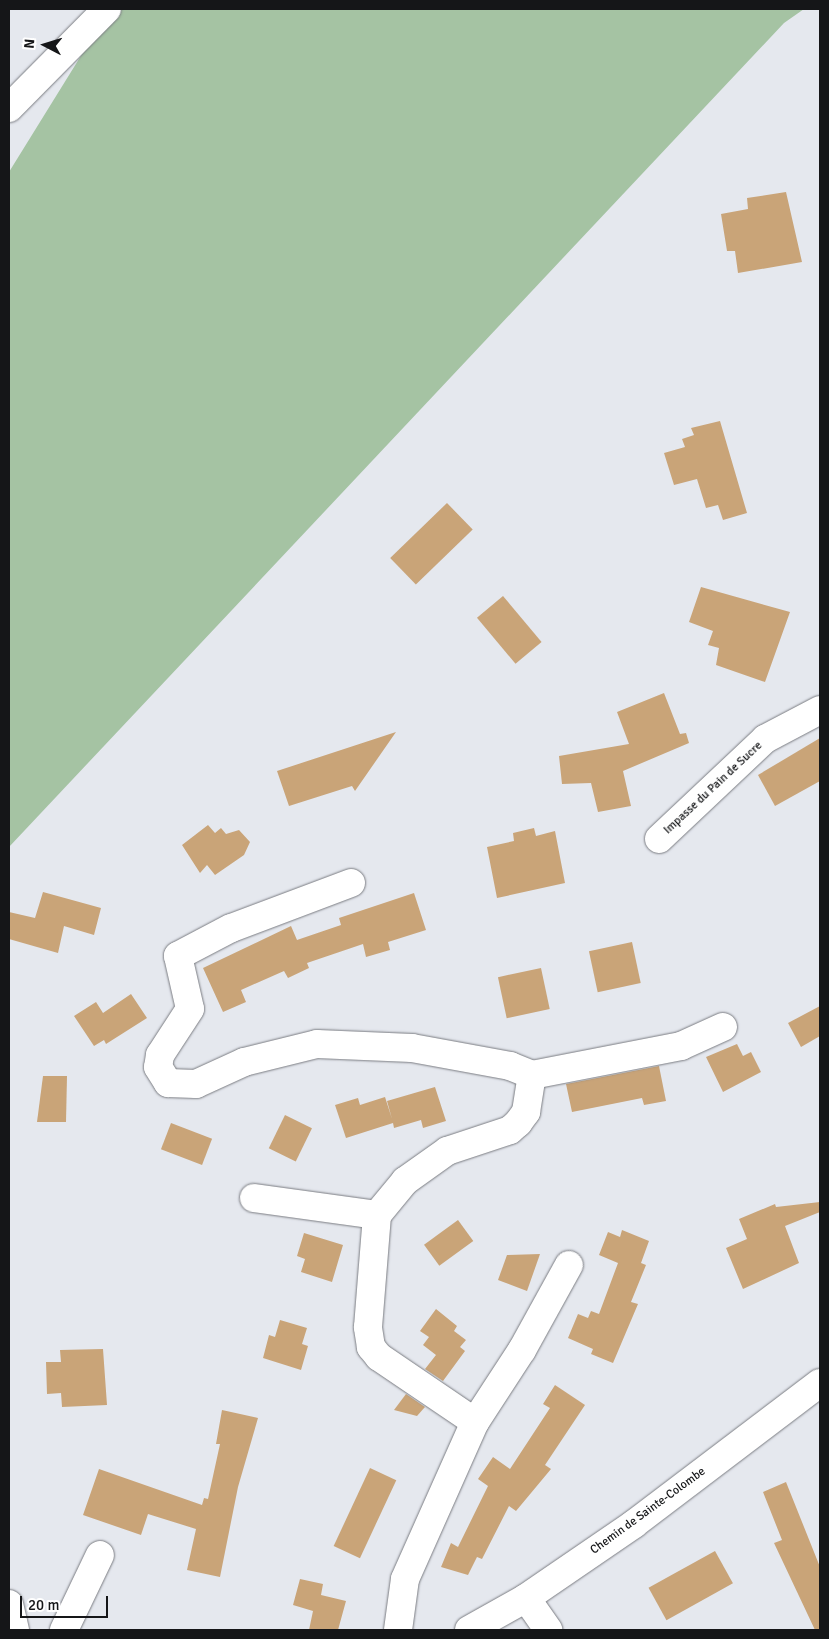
<!DOCTYPE html>
<style>
body{margin:0}
#map{position:relative;width:829px;height:1639px;overflow:hidden;background:#e5e8ee;font-family:Signika,sans-serif}
div>[style]{position:absolute}
.green>*{inset:0;background:#a5c3a3}
.building>*{inset:0;background:#c9a478;transform-origin:0 0}
.roads{filter:drop-shadow(0 0 1px #7a7c82) drop-shadow(0 0 1px #7a7c82)}
.minor>*{height:28px;margin:-14px;padding:0 14px;transform-origin:14px;border-radius:14px;background:#fff}
.major>*{height:28px;margin:-14px;padding:0 14px;transform-origin:14px;border-radius:14px;background:#fff}
span{translate:-50% -50%;white-space:nowrap;text-align:center;line-height:1.15;-webkit-text-stroke:4px #fff;paint-order:stroke}
.street-label{font-size:12px;color:#151618}
.frame{position:absolute;inset:0;border:10px solid #151618;pointer-events:none}
.north{position:absolute;left:20px;top:20px;width:50px;height:50px;-webkit-text-stroke:4px #fff;paint-order:stroke;rotate:275deg;font-size:14px;font-weight:700;line-height:20px;text-align:center;color:#151618}
.north::after{content:'';display:block;margin:auto;width:18px;height:22px;background:#151618;clip-path:polygon(50% 0,100% 100%,50% 72%,0 100%)}
.scale{position:absolute;left:20px;top:1596px;width:88px;height:22px;box-sizing:border-box;border:2px solid #151618;border-top:0;padding-left:6px;font-size:15px;line-height:18px;white-space:nowrap;color:#151618;-webkit-text-stroke:4px #fff;paint-order:stroke}
</style>
<div id="map">
<div class="green">
<i style="clip-path:polygon(83px 9px,804px 9px,784px 23px,9px 847px,9px 172px,105px 17px)"></i>
</div>
<div class="building">
<i style="clip-path:polygon(786px 192px,802px 262px,738px 273px,735px 251px,727px 251px,721px 214px,748px 209px,747px 198px)"></i>
<i style="clip-path:polygon(720px 421px,747px 513px,723px 520px,718px 505px,706px 508px,697px 479px,674px 485px,664px 453px,685px 447px,682px 439px,694px 435px,691px 428px)"></i>
<i style="left:447px;top:503px;width:37px;height:79px;rotate:46deg"></i>
<i style="clip-path:polygon(701px 587px,790px 612px,765px 682px,716px 665px,719px 648px,708px 645px,713px 631px,689px 622px)"></i>
<i style="left:503px;top:596px;width:60px;height:34px;rotate:50deg"></i>
<i style="clip-path:polygon(664px 693px,680px 734px,686px 733px,689px 743px,623px 771px,631px 806px,598px 812px,591px 783px,562px 784px,559px 756px,629px 744px,617px 712px)"></i>
<i style="clip-path:polygon(396px 732px,355px 791px,352px 786px,289px 806px,277px 771px)"></i>
<i style="clip-path:polygon(820px 738px,820px 781px,775px 806px,758px 775px)"></i>
<i style="clip-path:polygon(208px 825px,215px 833px,221px 828px,226px 834px,239px 830px,250px 842px,244px 855px,215px 875px,207px 865px,200px 873px,182px 845px)"></i>
<i style="clip-path:polygon(534px 828px,536px 836px,555px 831px,565px 883px,497px 898px,487px 847px,514px 841px,513px 833px)"></i>
<i style="clip-path:polygon(43px 892px,101px 908px,94px 935px,64px 926px,58px 953px,9px 939px,9px 912px,35px 918px)"></i>
<i style="clip-path:polygon(414px 893px,426px 930px,388px 942px,390px 950px,366px 957px,363px 944px,307px 963px,309px 968px,288px 978px,284px 971px,241px 990px,246px 1002px,223px 1012px,203px 968px,291px 926px,297px 940px,341px 925px,339px 918px)"></i>
<i style="left:632px;top:942px;width:42px;height:44px;rotate:78deg"></i>
<i style="left:541px;top:968px;width:42px;height:44px;rotate:78deg"></i>
<i style="clip-path:polygon(131px 994px,147px 1018px,106px 1044px,104px 1040px,94px 1046px,74px 1016px,96px 1002px,103px 1013px)"></i>
<i style="clip-path:polygon(820px 1006px,820px 1036px,801px 1047px,788px 1023px)"></i>
<i style="clip-path:polygon(737px 1044px,743px 1056px,751px 1052px,761px 1072px,723px 1092px,706px 1057px)"></i>
<i style="clip-path:polygon(659px 1066px,666px 1101px,644px 1105px,642px 1098px,572px 1112px,566px 1084px)"></i>
<i style="clip-path:polygon(43px 1076px,67px 1076px,66px 1122px,37px 1122px)"></i>
<i style="clip-path:polygon(435px 1087px,446px 1121px,423px 1128px,421px 1120px,394px 1128px,393px 1123px,346px 1138px,335px 1105px,358px 1098px,360px 1105px,385px 1097px,392px 1119px,387px 1101px)"></i>
<i style="left:285px;top:1115px;width:30px;height:37px;rotate:26deg"></i>
<i style="left:171px;top:1123px;width:44px;height:28px;rotate:21deg"></i>
<i style="clip-path:polygon(820px 1202px,820px 1212px,785px 1226px,799px 1263px,743px 1289px,726px 1248px,747px 1239px,739px 1219px,775px 1204px,776px 1207px)"></i>
<i style="left:458px;top:1220px;width:26px;height:42px;rotate:54deg"></i>
<i style="clip-path:polygon(622px 1230px,649px 1241px,641px 1263px,646px 1265px,631px 1302px,638px 1304px,613px 1363px,591px 1354px,593px 1349px,568px 1338px,578px 1314px,588px 1318px,591px 1311px,599px 1314px,618px 1263px,599px 1255px,608px 1232px,620px 1237px)"></i>
<i style="clip-path:polygon(304px 1233px,343px 1245px,332px 1282px,301px 1272px,305px 1259px,297px 1256px)"></i>
<i style="clip-path:polygon(540px 1254px,527px 1291px,498px 1280px,507px 1255px)"></i>
<i style="clip-path:polygon(436px 1309px,457px 1326px,454px 1331px,466px 1340px,460px 1347px,465px 1351px,443px 1381px,425px 1369px,436px 1355px,423px 1345px,429px 1337px,420px 1331px)"></i>
<i style="clip-path:polygon(280px 1320px,307px 1328px,302px 1344px,308px 1346px,301px 1370px,263px 1358px,269px 1335px,275px 1337px)"></i>
<i style="clip-path:polygon(103px 1349px,107px 1405px,62px 1407px,61px 1393px,47px 1394px,46px 1362px,61px 1362px,60px 1350px)"></i>
<i style="clip-path:polygon(555px 1385px,585px 1405px,545px 1465px,551px 1469px,516px 1511px,509px 1506px,482px 1559px,477px 1557px,468px 1575px,441px 1567px,451px 1543px,458px 1547px,488px 1486px,478px 1479px,493px 1457px,510px 1469px,550px 1408px,543px 1404px)"></i>
<i style="clip-path:polygon(406px 1394px,425px 1407px,417px 1416px,394px 1410px)"></i>
<i style="clip-path:polygon(222px 1410px,258px 1418px,238px 1487px,220px 1577px,187px 1570px,196px 1529px,148px 1514px,141px 1535px,83px 1515px,99px 1469px,202px 1505px,204px 1498px,208px 1499px,220px 1444px,216px 1444px)"></i>
<i style="left:370px;top:1468px;width:29px;height:86px;rotate:25deg"></i>
<i style="clip-path:polygon(786px 1482px,820px 1567px,820px 1630px,815px 1630px,774px 1543px,782px 1540px,763px 1492px)"></i>
<i style="left:715px;top:1551px;width:37px;height:76px;rotate:61deg"></i>
<i style="clip-path:polygon(300px 1579px,323px 1584px,321px 1595px,346px 1601px,338px 1630px,309px 1630px,313px 1611px,293px 1605px)"></i>
</div>
<div class="roads">
<div class="minor">
<i style="left:659px;top:839px;width:146px;rotate:-43.3deg"></i>
<i style="left:765px;top:739px;width:62px;rotate:-27.8deg"></i>
<i style="left:351px;top:883px;width:128px;rotate:159.4deg"></i>
<i style="left:231px;top:928px;width:60px;rotate:152.2deg"></i>
<i style="left:178px;top:956px;width:54px;rotate:77.2deg"></i>
<i style="left:190px;top:1009px;width:55px;rotate:123.1deg"></i>
<i style="left:160px;top:1055px;width:12px;rotate:99deg"></i>
<i style="left:158px;top:1067px;width:19px;rotate:58deg"></i>
<i style="left:168px;top:1083px;width:28px;rotate:2deg"></i>
<i style="left:196px;top:1084px;width:53px;rotate:-24.6deg"></i>
<i style="left:244px;top:1062px;width:75px;rotate:-13.9deg"></i>
<i style="left:317px;top:1044px;width:95px;rotate:2.4deg"></i>
<i style="left:412px;top:1048px;width:100px;rotate:10.4deg"></i>
<i style="left:510px;top:1066px;width:24px;rotate:22deg"></i>
<i style="left:532px;top:1075px;width:152px;rotate:-11deg"></i>
<i style="left:681px;top:1046px;width:46px;rotate:-24.3deg"></i>
<i style="left:254px;top:1198px;width:124px;rotate:7.9deg"></i>
<i style="left:475px;top:1422px;width:116px;rotate:-145.9deg"></i>
<i style="left:379px;top:1357px;width:13px;rotate:-129deg"></i>
<i style="left:371px;top:1347px;width:20px;rotate:-99deg"></i>
<i style="left:368px;top:1327px;width:112px;rotate:-85.4deg"></i>
<i style="left:377px;top:1215px;width:44px;rotate:-50.5deg"></i>
<i style="left:405px;top:1181px;width:52px;rotate:-35.5deg"></i>
<i style="left:447px;top:1151px;width:66px;rotate:-18.4deg"></i>
<i style="left:510px;top:1130px;width:11px;rotate:-41deg"></i>
<i style="left:518px;top:1123px;width:14px;rotate:-54deg"></i>
<i style="left:526px;top:1112px;width:37px;rotate:-81deg"></i>
<i style="left:526px;top:1598px;width:39px;rotate:55deg"></i>
<i style="left:9px;top:1604px;width:27px;rotate:77deg"></i>
<i style="left:64px;top:1630px;width:83px;rotate:-64.4deg"></i>
<i style="left:398px;top:1630px;width:51px;rotate:-82.2deg"></i>
<i style="left:405px;top:1579px;width:172px;rotate:-66deg"></i>
<i style="left:475px;top:1422px;width:86px;rotate:-56.9deg"></i>
<i style="left:522px;top:1350px;width:97px;rotate:-61.1deg"></i>
<i style="left:469px;top:1630px;width:65px;rotate:-29.3deg"></i>
<i style="left:526px;top:1598px;width:131px;rotate:-34.4deg"></i>
<i style="left:634px;top:1524px;width:233px;rotate:-37.2deg"></i>
</div>
<div class="major">
<i style="left:9px;top:108px;width:139px;rotate:-45.3deg"></i>
</div>
</div>
<div class="street-label">
<span style="left:713px;top:788px;rotate:-43deg">Impasse du Pain de Sucre</span>
<span style="left:648px;top:1511px;rotate:-36deg">Chemin de Sainte-Colombe</span>
</div>
<div class="frame"></div>
<div class="north">N</div>
<div class="scale">20 m</div>
</div>
